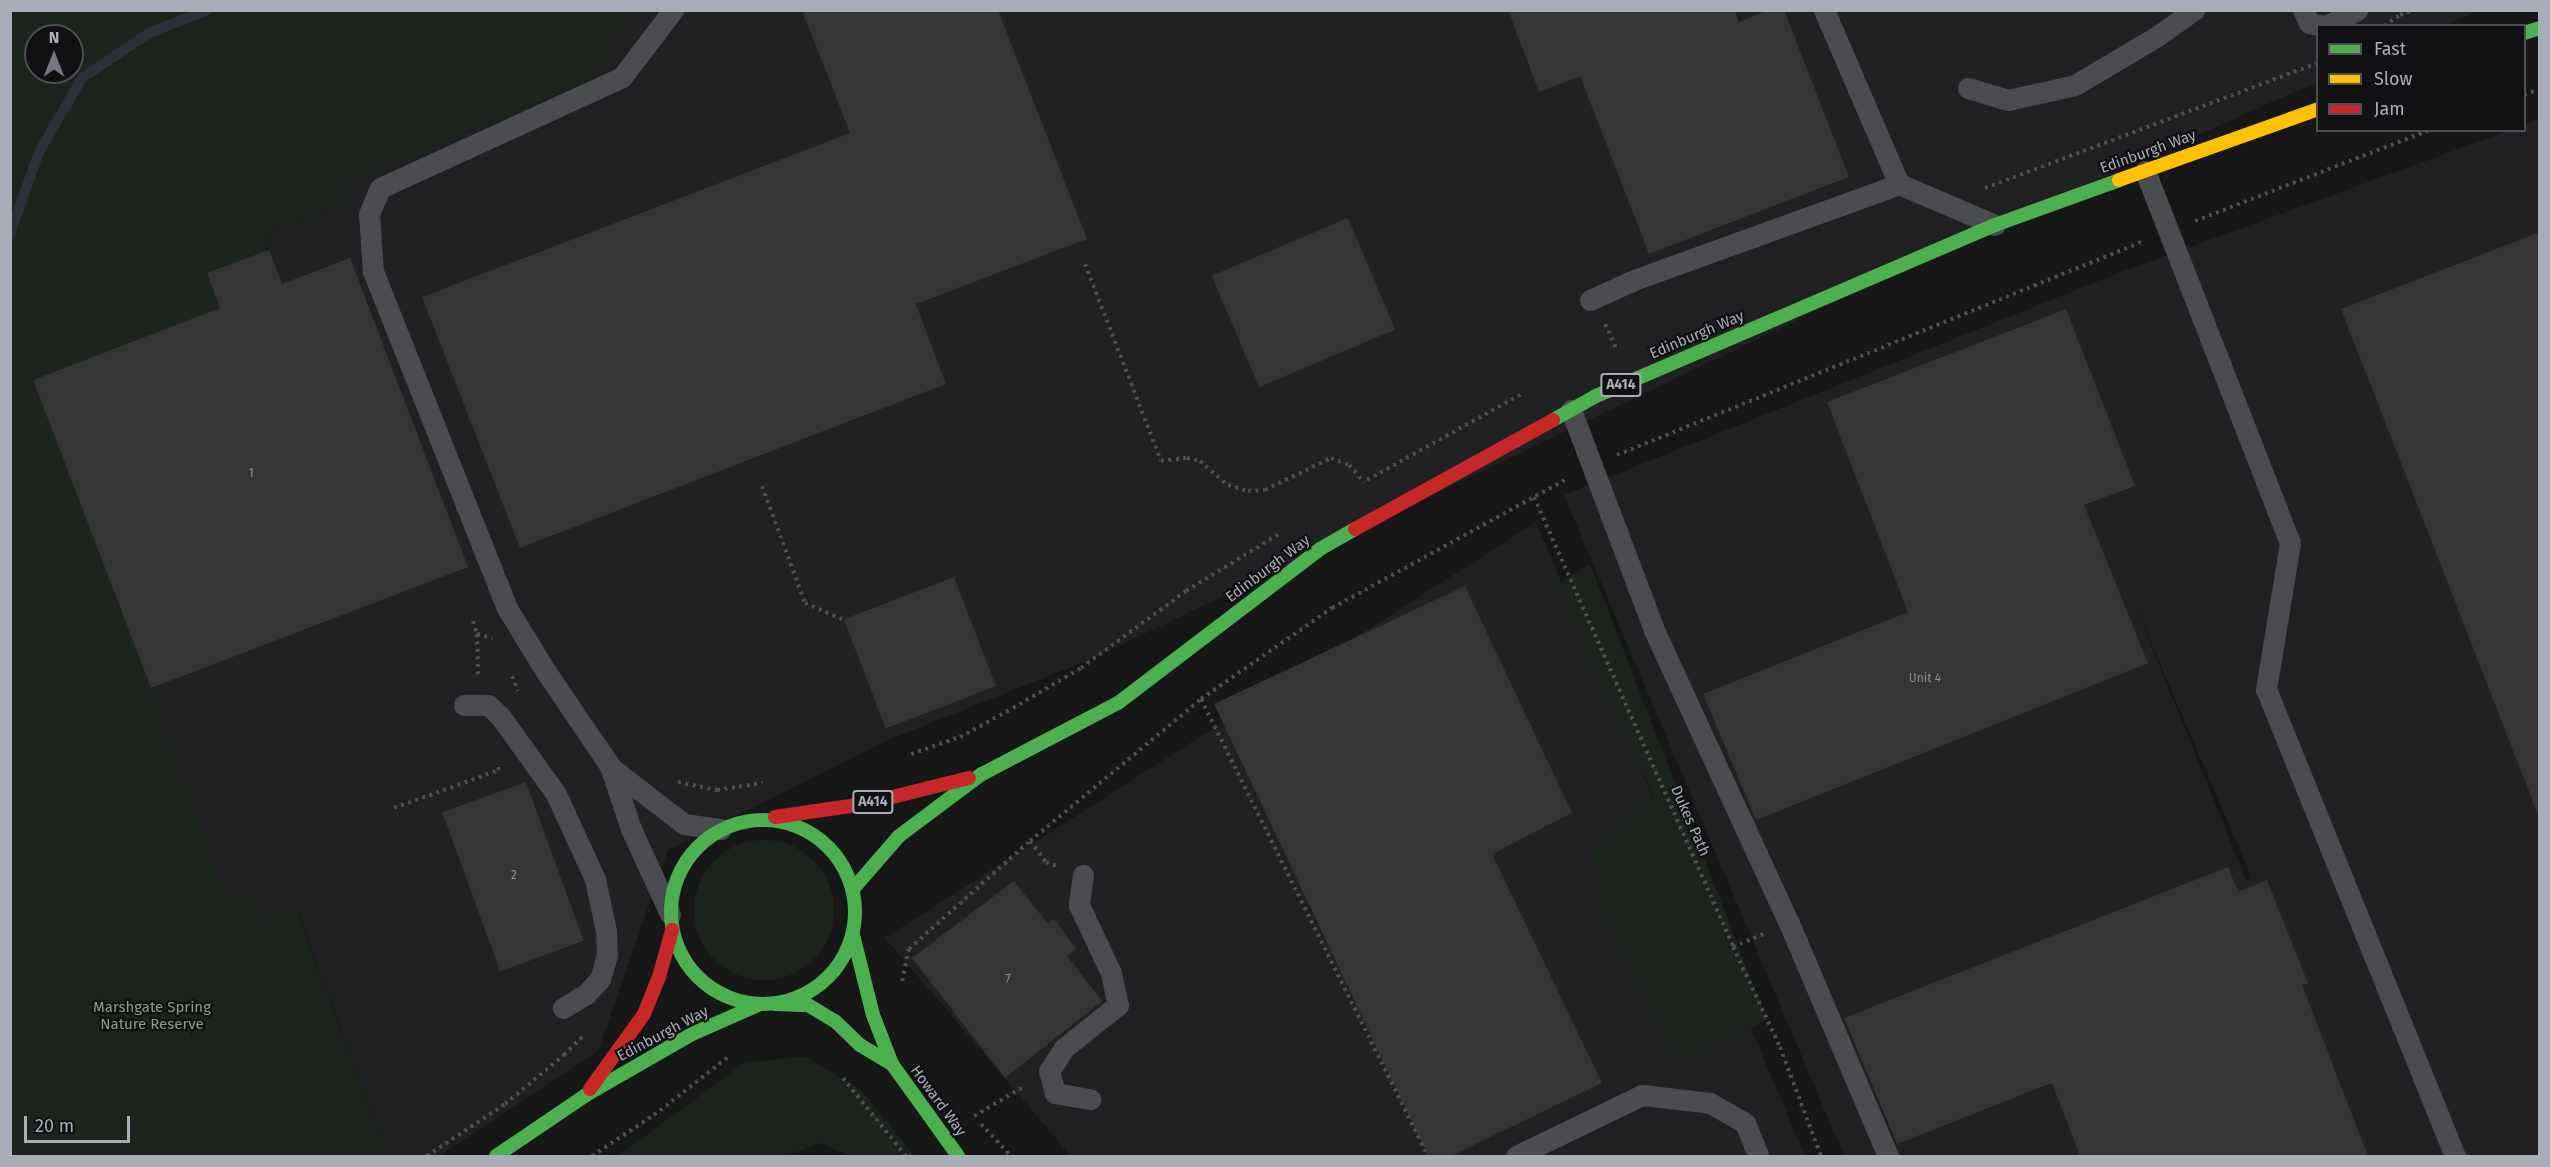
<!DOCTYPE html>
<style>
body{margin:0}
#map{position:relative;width:2550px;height:1167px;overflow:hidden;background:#171717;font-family:"Fira Sans",sans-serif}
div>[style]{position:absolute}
.built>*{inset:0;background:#212123}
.green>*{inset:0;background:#1d241e}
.round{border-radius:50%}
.stream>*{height:10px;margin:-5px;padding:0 5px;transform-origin:5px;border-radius:5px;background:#2a3239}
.building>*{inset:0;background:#353536;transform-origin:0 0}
.path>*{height:4px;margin-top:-2px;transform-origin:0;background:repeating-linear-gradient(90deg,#4d4e52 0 3px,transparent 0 7.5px)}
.lane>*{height:21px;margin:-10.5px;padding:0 10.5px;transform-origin:10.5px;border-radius:10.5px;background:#4b4c50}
.fast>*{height:14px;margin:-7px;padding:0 7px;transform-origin:7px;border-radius:7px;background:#4caf50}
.fast>.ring{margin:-7px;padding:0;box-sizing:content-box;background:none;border:14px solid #4caf50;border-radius:50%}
.slow>*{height:14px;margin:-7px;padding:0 7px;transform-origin:7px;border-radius:7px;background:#ffc107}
.jam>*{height:14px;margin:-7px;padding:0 7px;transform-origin:7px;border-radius:7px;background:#c62828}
span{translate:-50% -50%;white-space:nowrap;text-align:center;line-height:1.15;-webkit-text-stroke:4.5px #111113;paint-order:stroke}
.number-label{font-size:12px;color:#8b8f98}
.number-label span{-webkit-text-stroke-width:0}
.shield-label span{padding:2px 4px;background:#111113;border:2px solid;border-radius:4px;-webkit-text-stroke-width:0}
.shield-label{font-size:14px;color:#a8adb8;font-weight:700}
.street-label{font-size:15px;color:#a8adb8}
.park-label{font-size:15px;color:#7fa381}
.frame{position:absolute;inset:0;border:12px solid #a8adb8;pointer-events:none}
.legend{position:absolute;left:2316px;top:24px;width:210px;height:108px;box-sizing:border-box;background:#111113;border:2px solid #4d4f55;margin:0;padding:8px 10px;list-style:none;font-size:18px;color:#a8adb8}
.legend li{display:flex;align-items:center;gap:12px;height:30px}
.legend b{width:30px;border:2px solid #4d4f55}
.north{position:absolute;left:24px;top:24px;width:60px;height:60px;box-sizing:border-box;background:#111113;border:2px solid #4d4f55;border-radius:50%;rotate:0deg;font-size:16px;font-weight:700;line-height:24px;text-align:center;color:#a8adb8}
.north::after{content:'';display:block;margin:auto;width:21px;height:27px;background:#757880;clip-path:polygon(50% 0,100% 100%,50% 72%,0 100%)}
.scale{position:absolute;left:24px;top:1116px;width:106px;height:27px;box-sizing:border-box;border:3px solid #a8adb8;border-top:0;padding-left:8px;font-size:18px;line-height:21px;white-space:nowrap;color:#a8adb8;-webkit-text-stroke:4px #111113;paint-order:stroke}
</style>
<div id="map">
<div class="built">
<i style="clip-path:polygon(629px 11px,2479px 11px,2445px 25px,2318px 26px,2317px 82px,1995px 225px,1096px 657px,881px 743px,668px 850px,598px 1051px,439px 1156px,387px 1156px,297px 909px,259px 921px,224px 895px,151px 688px,33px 380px,220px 308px,207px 273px,269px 249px,264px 235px,348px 200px,342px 183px,593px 80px)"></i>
<i style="clip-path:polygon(evenodd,2539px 119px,2539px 1156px,1844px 1156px,1564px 495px,2108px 277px,2508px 131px,2524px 130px,2525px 124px,2539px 119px,2132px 598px,2252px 878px,2252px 879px,2246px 880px,2132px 598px)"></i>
<i style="clip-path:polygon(1536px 522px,1805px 1156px,1071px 1156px,885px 938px)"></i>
</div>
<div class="green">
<i style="clip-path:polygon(evenodd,10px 11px,629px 11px,593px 80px,342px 183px,348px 200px,264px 235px,269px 250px,207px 273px,220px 308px,33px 380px,151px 688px,224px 895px,245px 887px,259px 921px,296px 908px,387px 1156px,11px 1156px,10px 11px,36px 36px,72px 36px,72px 72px,36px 72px,36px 36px)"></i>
<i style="clip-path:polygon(1590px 564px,1767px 1020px,1680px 1061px,1598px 903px,1592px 852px,1653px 795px,1557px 585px)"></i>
<i class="round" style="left:694px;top:840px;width:140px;height:140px"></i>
<i style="clip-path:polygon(807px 1057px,862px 1091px,914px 1156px,852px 1156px,819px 1143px,786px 1156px,618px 1156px,745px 1062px)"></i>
</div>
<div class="stream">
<i style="left:10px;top:234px;width:87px;rotate:-70.5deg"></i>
<i style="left:39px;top:152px;width:86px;rotate:-59.8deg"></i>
<i style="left:82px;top:78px;width:81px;rotate:-33.9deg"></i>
<i style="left:149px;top:33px;width:62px;rotate:-21.6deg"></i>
</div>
<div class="building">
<i style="clip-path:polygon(802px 10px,998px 10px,1087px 239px,916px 304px,946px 384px,520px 548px,422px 297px,850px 133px)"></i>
<i style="clip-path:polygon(1508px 10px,1735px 10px,1739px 22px,1768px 10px,1784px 10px,1849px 177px,1649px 254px,1580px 76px,1539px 92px)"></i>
<i style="left:1348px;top:218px;width:121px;height:148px;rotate:67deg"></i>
<i style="clip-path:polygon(2540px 232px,2540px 812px,2537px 812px,2341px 309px)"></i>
<i style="clip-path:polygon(269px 250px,282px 284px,350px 258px,468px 567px,151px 688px,33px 380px,220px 308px,207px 273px)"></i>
<i style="clip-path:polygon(2066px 309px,2135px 486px,2084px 505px,2148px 663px,1756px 820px,1703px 694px,1908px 612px,1827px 402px)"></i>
<i style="left:954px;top:577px;width:117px;height:118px;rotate:69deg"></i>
<i style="clip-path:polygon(1465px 586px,1572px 813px,1492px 854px,1602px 1083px,1451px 1156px,1428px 1156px,1214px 704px)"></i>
<i style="left:526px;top:782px;width:169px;height:89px;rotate:70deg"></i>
<i style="clip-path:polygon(2228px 867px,2238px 892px,2267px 880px,2308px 983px,2302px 985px,2368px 1156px,2080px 1156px,2052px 1083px,1897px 1144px,1844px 1018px)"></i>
<i style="clip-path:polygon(1014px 881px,1048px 924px,1054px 919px,1076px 949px,1067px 956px,1102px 1001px,1005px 1078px,912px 958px)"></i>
</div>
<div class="path">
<i style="left:2384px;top:26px;width:19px;rotate:-35deg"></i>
<i style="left:2400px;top:15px;width:15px;rotate:-20deg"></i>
<i style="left:2524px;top:95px;width:17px;rotate:-21deg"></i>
<i style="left:1985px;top:188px;width:356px;rotate:-20.6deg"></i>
<i style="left:2195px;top:221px;width:252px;rotate:-21.2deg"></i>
<i style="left:1085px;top:264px;width:211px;rotate:68.9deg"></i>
<i style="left:1161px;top:461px;width:26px;rotate:-7deg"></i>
<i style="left:1187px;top:458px;width:13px;rotate:13deg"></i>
<i style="left:1200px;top:461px;width:37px;rotate:41deg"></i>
<i style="left:1228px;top:485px;width:21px;rotate:17deg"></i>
<i style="left:1248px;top:491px;width:17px;rotate:-3deg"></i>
<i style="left:1265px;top:490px;width:73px;rotate:-25.9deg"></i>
<i style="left:1331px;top:458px;width:19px;rotate:21deg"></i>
<i style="left:1349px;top:465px;width:23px;rotate:49deg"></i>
<i style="left:1605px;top:324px;width:26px;rotate:65deg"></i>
<i style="left:1617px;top:455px;width:569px;rotate:-22.1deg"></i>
<i style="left:1367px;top:480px;width:179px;rotate:-29.1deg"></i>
<i style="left:762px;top:486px;width:125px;rotate:69.8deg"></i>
<i style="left:805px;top:603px;width:43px;rotate:23.6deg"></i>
<i style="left:1534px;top:497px;width:492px;rotate:66.1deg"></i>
<i style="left:1733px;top:947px;width:110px;rotate:64.8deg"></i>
<i style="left:1780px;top:1047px;width:116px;rotate:69.4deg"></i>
<i style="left:473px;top:621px;width:14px;rotate:73deg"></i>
<i style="left:477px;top:634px;width:16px;rotate:15deg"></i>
<i style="left:477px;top:634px;width:42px;rotate:88.6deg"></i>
<i style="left:512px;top:676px;width:16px;rotate:68deg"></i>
<i style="left:1201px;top:699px;width:510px;rotate:63.59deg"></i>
<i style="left:911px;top:754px;width:52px;rotate:-19.1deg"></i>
<i style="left:960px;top:737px;width:60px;rotate:-28.7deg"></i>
<i style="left:1013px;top:708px;width:79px;rotate:-30.5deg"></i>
<i style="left:1081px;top:668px;width:130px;rotate:-36.3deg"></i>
<i style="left:1186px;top:591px;width:109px;rotate:-31.5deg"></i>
<i style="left:678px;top:782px;width:40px;rotate:12deg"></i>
<i style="left:717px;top:790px;width:46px;rotate:-8.8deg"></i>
<i style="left:394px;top:808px;width:112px;rotate:-19.9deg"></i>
<i style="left:499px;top:770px;width:5px;rotate:-112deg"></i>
<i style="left:1030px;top:841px;width:26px;rotate:53deg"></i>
<i style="left:1046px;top:862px;width:12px;rotate:20deg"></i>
<i style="left:1733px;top:947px;width:33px;rotate:-23deg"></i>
<i style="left:902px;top:981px;width:33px;rotate:-78deg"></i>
<i style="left:909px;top:949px;width:162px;rotate:-41.8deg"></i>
<i style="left:1030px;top:841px;width:222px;rotate:-39.7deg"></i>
<i style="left:1201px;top:699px;width:160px;rotate:-34.8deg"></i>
<i style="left:1332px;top:608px;width:268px;rotate:-28.8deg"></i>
<i style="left:843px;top:1078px;width:100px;rotate:51.1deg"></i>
<i style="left:974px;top:1116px;width:59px;rotate:-30.5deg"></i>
<i style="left:981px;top:1124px;width:44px;rotate:46.8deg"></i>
<i style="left:427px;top:1156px;width:94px;rotate:-33.7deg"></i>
<i style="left:505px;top:1104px;width:77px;rotate:-39.7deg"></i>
<i style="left:564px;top:1055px;width:27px;rotate:-45deg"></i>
<i style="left:592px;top:1156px;width:74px;rotate:-33.5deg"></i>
<i style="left:654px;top:1115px;width:93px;rotate:-38deg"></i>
</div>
<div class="lane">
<i style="left:1824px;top:10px;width:189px;rotate:66.7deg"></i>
<i style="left:2303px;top:10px;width:14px;rotate:65deg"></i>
<i style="left:2309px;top:23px;width:15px;rotate:11deg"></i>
<i style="left:2326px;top:26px;width:35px;rotate:-27deg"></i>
<i style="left:1968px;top:88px;width:42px;rotate:16.7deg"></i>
<i style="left:2008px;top:100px;width:69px;rotate:-12.6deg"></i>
<i style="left:2075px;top:85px;width:94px;rotate:-30.7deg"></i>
<i style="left:2156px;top:37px;width:47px;rotate:-35.4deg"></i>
<i style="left:2145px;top:171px;width:399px;rotate:68.7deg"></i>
<i style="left:2290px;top:543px;width:148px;rotate:99.3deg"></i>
<i style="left:2266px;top:689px;width:504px;rotate:67.97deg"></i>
<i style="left:1590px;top:300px;width:48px;rotate:-24.4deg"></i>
<i style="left:1634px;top:280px;width:282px;rotate:-19.9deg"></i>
<i style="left:1899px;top:184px;width:104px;rotate:23.1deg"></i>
<i style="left:1571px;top:410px;width:235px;rotate:69.3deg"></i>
<i style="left:1654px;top:630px;width:323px;rotate:65.3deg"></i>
<i style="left:1789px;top:923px;width:253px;rotate:67deg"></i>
<i style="left:464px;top:705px;width:24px"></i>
<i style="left:488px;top:705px;width:16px;rotate:43deg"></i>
<i style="left:500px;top:716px;width:96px;rotate:54.3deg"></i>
<i style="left:556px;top:794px;width:94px;rotate:65.4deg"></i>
<i style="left:595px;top:879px;width:53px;rotate:78.1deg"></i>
<i style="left:606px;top:931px;width:24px;rotate:88deg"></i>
<i style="left:607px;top:955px;width:25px;rotate:106deg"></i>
<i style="left:600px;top:979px;width:21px;rotate:133deg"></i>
<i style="left:586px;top:994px;width:27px;rotate:149deg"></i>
<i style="left:610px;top:767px;width:93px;rotate:37.6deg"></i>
<i style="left:684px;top:824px;width:37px;rotate:8deg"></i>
<i style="left:1083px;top:875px;width:30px;rotate:98deg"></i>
<i style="left:1079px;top:905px;width:75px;rotate:64.8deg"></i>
<i style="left:1111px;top:973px;width:33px;rotate:78deg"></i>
<i style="left:1118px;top:1005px;width:69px;rotate:141.5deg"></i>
<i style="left:1064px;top:1048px;width:27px;rotate:123deg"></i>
<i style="left:1049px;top:1071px;width:23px;rotate:75deg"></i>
<i style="left:1055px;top:1093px;width:36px;rotate:10deg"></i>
<i style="left:670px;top:914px;width:94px;rotate:-114.6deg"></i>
<i style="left:631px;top:829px;width:66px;rotate:-108.4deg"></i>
<i style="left:610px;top:766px;width:114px;rotate:-124.2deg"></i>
<i style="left:546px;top:672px;width:75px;rotate:-121.4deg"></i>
<i style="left:507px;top:608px;width:362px;rotate:-111.7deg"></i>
<i style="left:373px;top:272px;width:58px;rotate:-93.9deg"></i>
<i style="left:369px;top:214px;width:28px;rotate:-67deg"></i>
<i style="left:380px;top:188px;width:266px;rotate:-24.6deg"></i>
<i style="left:622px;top:77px;width:84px;rotate:-52.7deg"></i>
<i style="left:1516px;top:1156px;width:140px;rotate:-25.8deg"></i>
<i style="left:1642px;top:1095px;width:68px;rotate:6.7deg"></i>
<i style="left:1710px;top:1103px;width:40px;rotate:29.7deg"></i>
<i style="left:1745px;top:1123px;width:35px;rotate:68deg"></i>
</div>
<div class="fast">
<i style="left:2524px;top:33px;width:17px;rotate:-17deg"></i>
<i style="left:1553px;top:420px;width:49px;rotate:-29.2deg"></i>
<i style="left:1596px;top:396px;width:434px;rotate:-23.2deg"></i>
<i style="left:1995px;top:225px;width:132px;rotate:-19.9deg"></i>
<i class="ring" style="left:671px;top:820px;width:170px;height:170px"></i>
<i style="left:853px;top:889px;width:70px;rotate:-49deg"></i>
<i style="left:899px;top:836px;width:104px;rotate:-36.8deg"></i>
<i style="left:982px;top:774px;width:153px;rotate:-27.6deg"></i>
<i style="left:1118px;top:703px;width:254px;rotate:-37.3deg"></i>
<i style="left:1320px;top:549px;width:40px;rotate:-29.7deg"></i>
<i style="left:853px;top:935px;width:82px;rotate:76deg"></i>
<i style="left:873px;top:1015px;width:53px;rotate:68.8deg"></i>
<i style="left:892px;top:1064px;width:113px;rotate:54.3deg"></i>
<i style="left:775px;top:1004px;width:33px;rotate:2deg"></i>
<i style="left:808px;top:1005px;width:31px;rotate:31deg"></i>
<i style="left:835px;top:1021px;width:35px;rotate:44deg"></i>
<i style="left:860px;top:1045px;width:37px;rotate:31deg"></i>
<i style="left:496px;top:1156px;width:109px;rotate:-34.1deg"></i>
<i style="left:586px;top:1095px;width:122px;rotate:-29.9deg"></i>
<i style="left:692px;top:1034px;width:72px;rotate:-23.7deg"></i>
</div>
<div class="slow">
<i style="left:2119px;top:180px;width:211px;rotate:-19.6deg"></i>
</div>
<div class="jam">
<i style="left:1355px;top:529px;width:226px;rotate:-28.8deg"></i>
<i style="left:775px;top:817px;width:90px;rotate:-8.3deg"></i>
<i style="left:864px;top:804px;width:108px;rotate:-13.9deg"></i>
<i style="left:590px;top:1089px;width:92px;rotate:-54.2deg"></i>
<i style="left:644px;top:1014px;width:40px;rotate:-68deg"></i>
<i style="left:659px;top:977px;width:49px;rotate:-74.5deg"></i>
</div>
<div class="number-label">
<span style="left:251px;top:474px">1</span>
<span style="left:1925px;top:679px">Unit 4</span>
<span style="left:514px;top:876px">2</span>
<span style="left:1008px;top:980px">7</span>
</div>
<div class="shield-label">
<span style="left:1621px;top:385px">A414</span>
<span style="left:873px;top:802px">A414</span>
</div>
<div class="street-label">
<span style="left:2148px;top:152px;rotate:-20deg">Edinburgh Way</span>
<span style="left:1697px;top:335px;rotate:-23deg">Edinburgh Way</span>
<span style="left:1268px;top:569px;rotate:-37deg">Edinburgh Way</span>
<span style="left:1690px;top:821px;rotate:66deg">Dukes Path</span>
<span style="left:663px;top:1034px;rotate:-28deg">Edinburgh Way</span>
<span style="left:938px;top:1101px;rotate:54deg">Howard Way</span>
</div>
<div class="park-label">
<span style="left:152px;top:1016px">Marshgate Spring<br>Nature Reserve</span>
</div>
<div class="frame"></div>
<ul class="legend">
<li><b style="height:8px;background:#4caf50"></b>Fast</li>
<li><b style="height:8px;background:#ffc107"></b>Slow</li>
<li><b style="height:8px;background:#c62828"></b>Jam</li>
</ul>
<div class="north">N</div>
<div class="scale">20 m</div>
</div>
